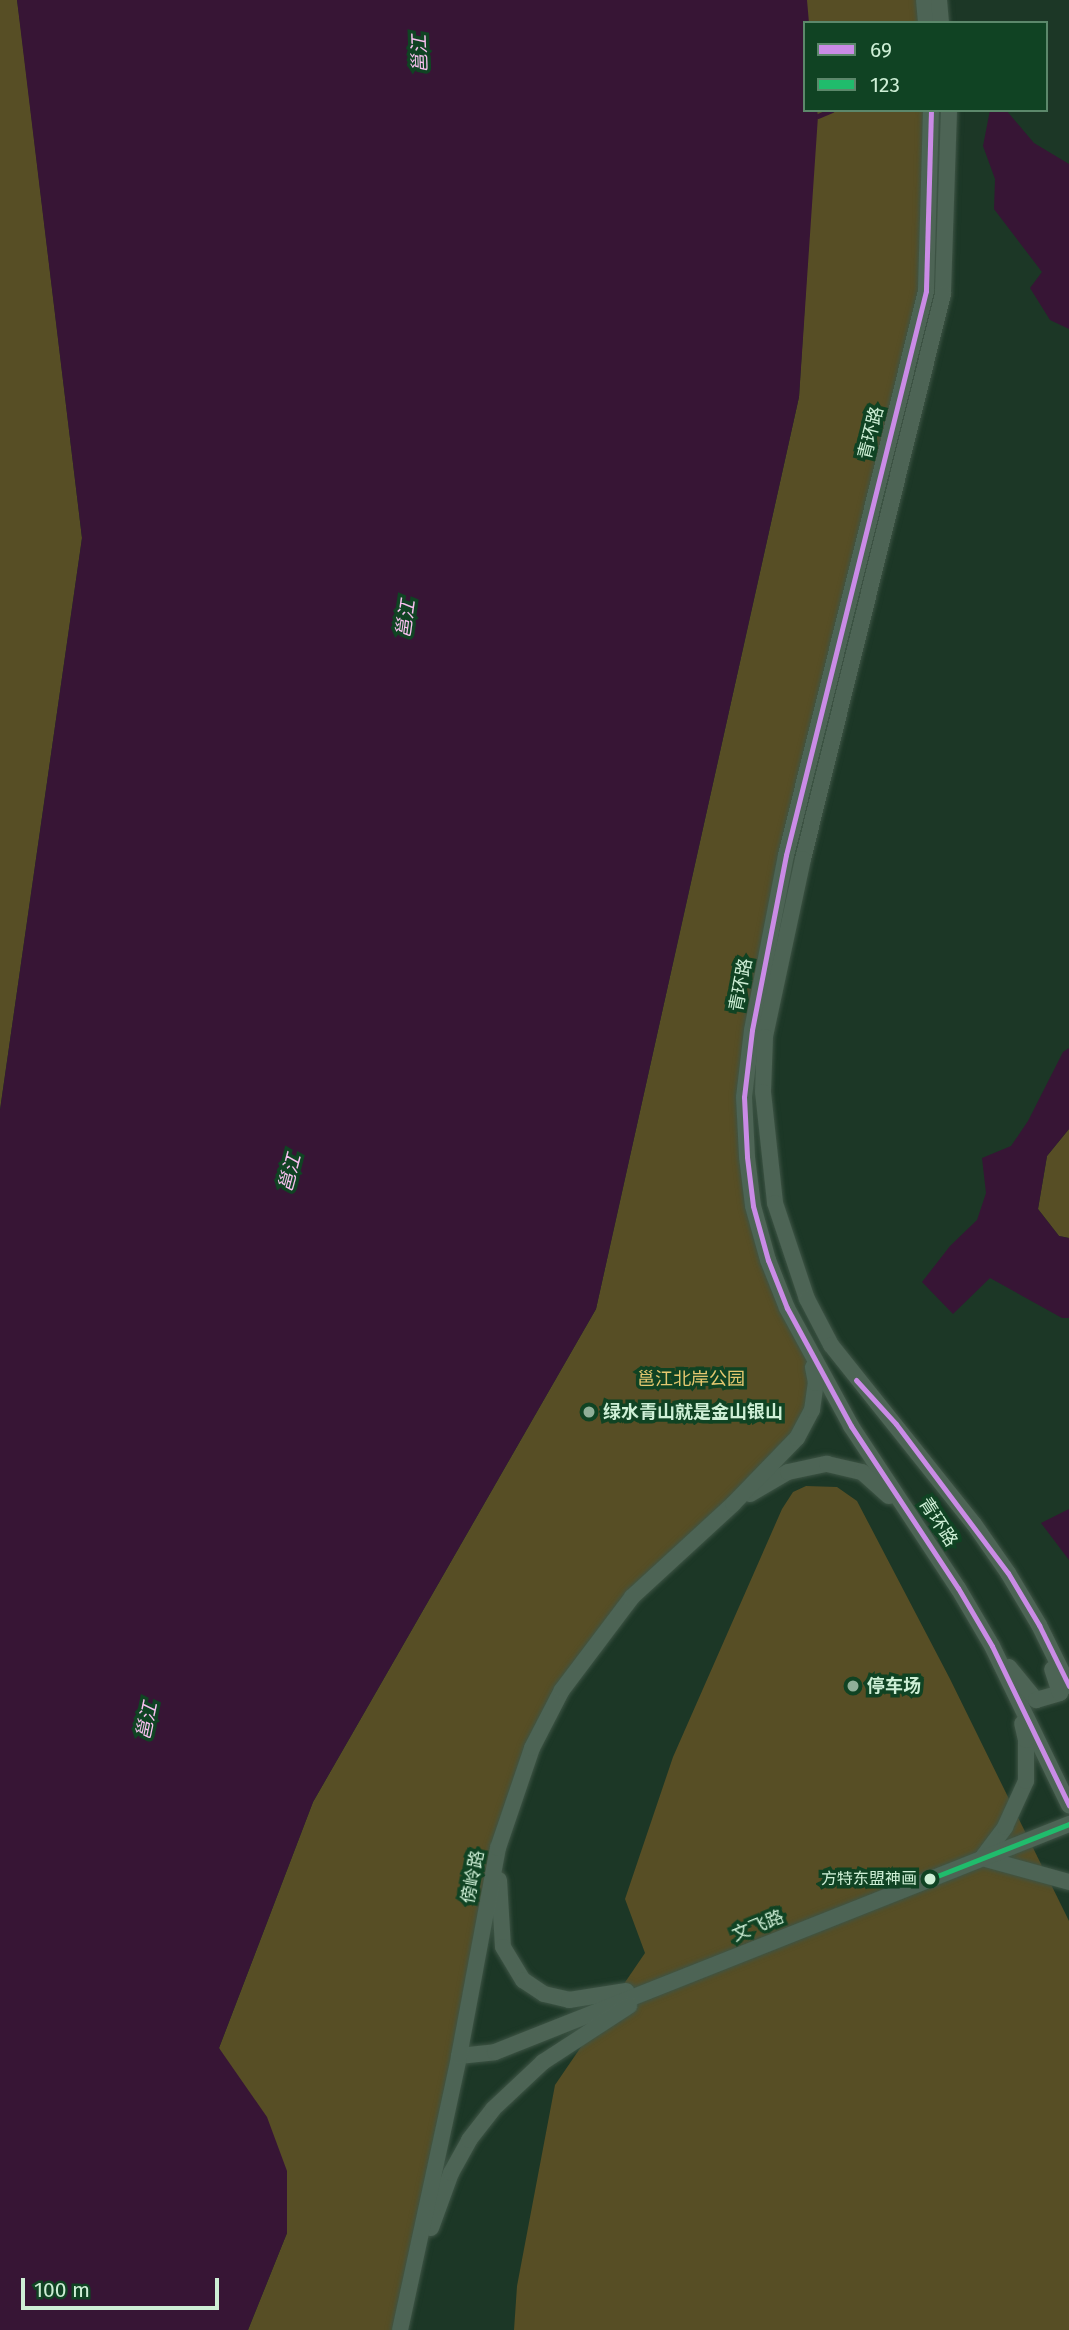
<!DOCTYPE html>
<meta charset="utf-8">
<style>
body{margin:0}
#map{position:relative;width:1069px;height:2330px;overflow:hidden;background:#1c3726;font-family:"Fira Sans","Noto Sans SC",sans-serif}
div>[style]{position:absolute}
.green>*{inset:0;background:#574e25;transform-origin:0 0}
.water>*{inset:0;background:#371535}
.stream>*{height:4.5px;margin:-2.25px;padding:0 2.25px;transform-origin:2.25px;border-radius:2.25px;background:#371535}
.roads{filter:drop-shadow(0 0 2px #3e5445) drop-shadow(0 0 2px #3e5445)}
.secondary>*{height:16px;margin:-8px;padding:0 8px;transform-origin:8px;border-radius:8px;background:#4d6455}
.bus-1>*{height:5px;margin:-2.5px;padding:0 2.5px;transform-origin:2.5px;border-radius:2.5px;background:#ca8be6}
.bus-2>*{height:5px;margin:-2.5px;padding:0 2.5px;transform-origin:2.5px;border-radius:2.5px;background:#20bc6c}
.dots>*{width:19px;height:19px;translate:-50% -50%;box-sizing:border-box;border:4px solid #104323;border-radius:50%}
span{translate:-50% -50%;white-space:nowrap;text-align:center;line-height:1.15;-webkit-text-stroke:7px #104323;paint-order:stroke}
.bus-label{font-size:16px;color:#ceefd6}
.right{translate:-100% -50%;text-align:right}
.street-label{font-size:18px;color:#ceefd6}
.park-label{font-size:18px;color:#e5c870}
.poi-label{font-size:18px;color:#ceefd6;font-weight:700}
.left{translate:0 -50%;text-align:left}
.water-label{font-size:19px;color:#f9c0f0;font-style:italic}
.legend{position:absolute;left:803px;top:21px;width:245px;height:91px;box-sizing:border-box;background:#104323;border:2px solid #5c886b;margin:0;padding:9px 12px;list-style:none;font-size:21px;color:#ceefd6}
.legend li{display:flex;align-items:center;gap:14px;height:35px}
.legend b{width:35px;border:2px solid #5c886b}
.scale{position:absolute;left:21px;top:2278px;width:198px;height:32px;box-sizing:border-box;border:4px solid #ceefd6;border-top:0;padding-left:9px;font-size:21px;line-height:24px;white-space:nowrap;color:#ceefd6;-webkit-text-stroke:5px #104323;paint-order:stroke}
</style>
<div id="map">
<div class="green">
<i style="clip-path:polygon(0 0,17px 0,21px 30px,82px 538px,0 1110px)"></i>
<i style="left:807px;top:0;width:117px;height:23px"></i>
<i style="clip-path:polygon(817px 110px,931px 110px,926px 291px,786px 855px,744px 1097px,753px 1206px,812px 1358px,807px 1424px,593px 1645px,511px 1802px,400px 2330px,248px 2330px,287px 2233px,219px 2048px,313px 1802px,596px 1309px,799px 397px)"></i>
<i style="clip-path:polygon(1069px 1129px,1069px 1238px,1059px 1236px,1038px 1209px,1047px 1156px)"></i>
<i style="clip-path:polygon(806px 1486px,837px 1487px,857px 1501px,950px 1679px,1069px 1921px,1069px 2330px,514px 2330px,517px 2286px,555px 2085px,645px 1953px,625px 1899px,673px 1757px,782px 1509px,793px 1492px)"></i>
</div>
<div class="water">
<i style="clip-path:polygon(17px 0,807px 0,809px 23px,805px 23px,805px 110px,817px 110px,818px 116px,799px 397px,596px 1309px,313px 1802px,219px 2048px,267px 2117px,287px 2171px,287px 2233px,248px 2330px,0 2330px,0 1110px,82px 538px)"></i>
<i style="clip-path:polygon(990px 110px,1006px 110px,1034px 143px,1069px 164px,1069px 329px,1050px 320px,1030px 288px,1042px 272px,994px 209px,995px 179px,983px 146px)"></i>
<i style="clip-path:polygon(1069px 1048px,1069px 1129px,1047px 1156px,1038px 1209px,1059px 1236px,1069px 1238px,1069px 1318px,1062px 1318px,990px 1278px,953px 1314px,922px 1282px,950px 1246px,977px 1220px,986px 1193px,982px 1158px,1011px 1146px,1028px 1121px,1063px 1052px)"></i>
<i style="clip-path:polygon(1069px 1509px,1069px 1560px,1041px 1523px)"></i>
</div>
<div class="stream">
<i style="left:818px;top:116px;width:15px;rotate:-23deg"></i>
</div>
<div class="roads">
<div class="secondary">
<i style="left:924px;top:0;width:23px;rotate:85deg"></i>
<i style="left:939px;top:0;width:23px;rotate:85deg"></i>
<i style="left:931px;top:110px;width:181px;rotate:91.6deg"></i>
<i style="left:926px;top:291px;width:581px;rotate:103.94deg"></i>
<i style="left:786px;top:855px;width:178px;rotate:101deg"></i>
<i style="left:752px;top:1030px;width:67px;rotate:96.8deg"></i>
<i style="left:744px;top:1097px;width:60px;rotate:87.1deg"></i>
<i style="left:747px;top:1157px;width:49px;rotate:83deg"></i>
<i style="left:753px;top:1206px;width:56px;rotate:74.5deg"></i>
<i style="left:768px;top:1260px;width:52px;rotate:68.4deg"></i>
<i style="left:787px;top:1308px;width:134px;rotate:61.5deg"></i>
<i style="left:851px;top:1426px;width:194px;rotate:56.6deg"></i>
<i style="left:958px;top:1588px;width:67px;rotate:59.6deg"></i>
<i style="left:992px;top:1646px;width:177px;rotate:64.2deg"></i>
<i style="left:949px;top:110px;width:184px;rotate:91.9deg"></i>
<i style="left:943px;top:294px;width:582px;rotate:103.92deg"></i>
<i style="left:803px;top:859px;width:182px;rotate:102.1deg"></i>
<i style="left:765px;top:1037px;width:55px;rotate:92.1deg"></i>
<i style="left:763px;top:1092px;width:112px;rotate:83.8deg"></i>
<i style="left:775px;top:1203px;width:101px;rotate:71.6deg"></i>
<i style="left:807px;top:1299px;width:52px;rotate:62.4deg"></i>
<i style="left:831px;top:1345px;width:229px;rotate:51.4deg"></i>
<i style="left:974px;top:1524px;width:60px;rotate:55.2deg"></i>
<i style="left:1008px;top:1573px;width:61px;rotate:59.2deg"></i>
<i style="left:1039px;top:1625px;width:68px;rotate:63.8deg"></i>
<i style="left:750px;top:1494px;width:44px;rotate:-30.1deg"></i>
<i style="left:788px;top:1472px;width:40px;rotate:-12deg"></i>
<i style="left:827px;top:1464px;width:36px;rotate:13deg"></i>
<i style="left:862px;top:1472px;width:36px;rotate:42deg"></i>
<i style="left:1009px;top:1667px;width:43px;rotate:50.7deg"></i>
<i style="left:1036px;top:1700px;width:25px;rotate:-16deg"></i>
<i style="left:1060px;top:1693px;width:25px;rotate:-108deg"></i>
<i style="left:982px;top:1858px;width:39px;rotate:-53deg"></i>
<i style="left:1005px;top:1827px;width:51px;rotate:-65.5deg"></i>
<i style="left:1026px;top:1781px;width:41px;rotate:-90deg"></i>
<i style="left:1026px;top:1740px;width:17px;rotate:-103deg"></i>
<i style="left:982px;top:1858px;width:90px;rotate:15.4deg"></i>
<i style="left:499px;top:1880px;width:67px;rotate:86.6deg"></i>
<i style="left:503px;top:1947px;width:39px;rotate:59deg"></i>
<i style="left:523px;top:1980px;width:25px;rotate:34deg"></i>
<i style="left:544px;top:1994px;width:26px;rotate:13deg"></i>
<i style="left:569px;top:2000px;width:58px;rotate:-9deg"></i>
<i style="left:459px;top:2056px;width:36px;rotate:-6deg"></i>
<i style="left:495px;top:2052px;width:618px;rotate:-21.66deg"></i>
<i style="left:431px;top:2228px;width:59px;rotate:-70deg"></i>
<i style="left:451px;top:2173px;width:38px;rotate:-61deg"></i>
<i style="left:469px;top:2140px;width:39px;rotate:-52deg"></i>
<i style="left:493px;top:2109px;width:69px;rotate:-43.2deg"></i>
<i style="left:543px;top:2062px;width:103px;rotate:-33.1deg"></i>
<i style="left:400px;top:2330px;width:280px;rotate:-77.8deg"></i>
<i style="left:459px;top:2056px;width:212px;rotate:-79.4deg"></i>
<i style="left:498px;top:1848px;width:106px;rotate:-71.2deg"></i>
<i style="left:532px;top:1748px;width:65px;rotate:-62.7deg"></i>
<i style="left:562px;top:1690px;width:116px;rotate:-53deg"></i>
<i style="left:632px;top:1597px;width:137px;rotate:-42.6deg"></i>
<i style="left:733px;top:1504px;width:92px;rotate:-45.9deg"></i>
<i style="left:797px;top:1438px;width:32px;rotate:-62deg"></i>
<i style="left:812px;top:1410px;width:27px;rotate:-82deg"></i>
<i style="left:816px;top:1383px;width:16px;rotate:-101deg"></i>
</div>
</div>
<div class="bus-1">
<i style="left:931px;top:110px;width:181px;rotate:91.6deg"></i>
<i style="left:926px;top:291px;width:581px;rotate:103.94deg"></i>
<i style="left:786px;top:855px;width:178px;rotate:101deg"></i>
<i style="left:752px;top:1030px;width:67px;rotate:96.8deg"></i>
<i style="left:744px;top:1097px;width:60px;rotate:87.1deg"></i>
<i style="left:747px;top:1157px;width:49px;rotate:83deg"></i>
<i style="left:753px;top:1206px;width:56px;rotate:74.5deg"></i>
<i style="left:768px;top:1260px;width:52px;rotate:68.4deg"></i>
<i style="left:787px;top:1308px;width:134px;rotate:61.5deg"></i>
<i style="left:851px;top:1426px;width:194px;rotate:56.6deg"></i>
<i style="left:958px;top:1588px;width:67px;rotate:59.6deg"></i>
<i style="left:992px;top:1646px;width:177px;rotate:64.2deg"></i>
<i style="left:856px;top:1380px;width:59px;rotate:47.7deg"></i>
<i style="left:896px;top:1424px;width:186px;rotate:53.1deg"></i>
<i style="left:1008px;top:1573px;width:61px;rotate:59.2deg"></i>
<i style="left:1039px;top:1625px;width:68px;rotate:63.8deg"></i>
</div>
<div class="bus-2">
<i style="left:927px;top:1880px;width:153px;rotate:-21.5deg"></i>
</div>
<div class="dots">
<i style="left:589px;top:1412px;background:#90af98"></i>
<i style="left:853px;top:1686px;background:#90af98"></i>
<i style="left:930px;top:1879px;background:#ceefd6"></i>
</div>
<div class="bus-label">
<span class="right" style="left:917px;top:1879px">方特东盟神画</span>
</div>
<div class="street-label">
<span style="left:871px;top:433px;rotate:-76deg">青环路</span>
<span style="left:741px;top:985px;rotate:-79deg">青环路</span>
<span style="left:938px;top:1522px;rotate:57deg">青环路</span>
<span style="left:473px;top:1877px;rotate:-79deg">傍岭路</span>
<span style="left:758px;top:1926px;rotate:-22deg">文飞路</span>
</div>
<div class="park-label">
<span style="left:691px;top:1379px">邕江北岸公园</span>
</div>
<div class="poi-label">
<span class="left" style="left:603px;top:1412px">绿水青山就是金山银山</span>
<span class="left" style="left:867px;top:1686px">停车场</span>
</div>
<div class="water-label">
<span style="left:420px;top:54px;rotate:-92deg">邕江</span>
<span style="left:406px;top:619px;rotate:-82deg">邕江</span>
<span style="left:290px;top:1173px;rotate:-75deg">邕江</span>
<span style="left:147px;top:1721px;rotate:-78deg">邕江</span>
</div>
<ul class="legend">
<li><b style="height:9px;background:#ca8be6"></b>69</li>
<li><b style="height:9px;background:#20bc6c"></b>123</li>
</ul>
<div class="scale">100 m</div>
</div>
